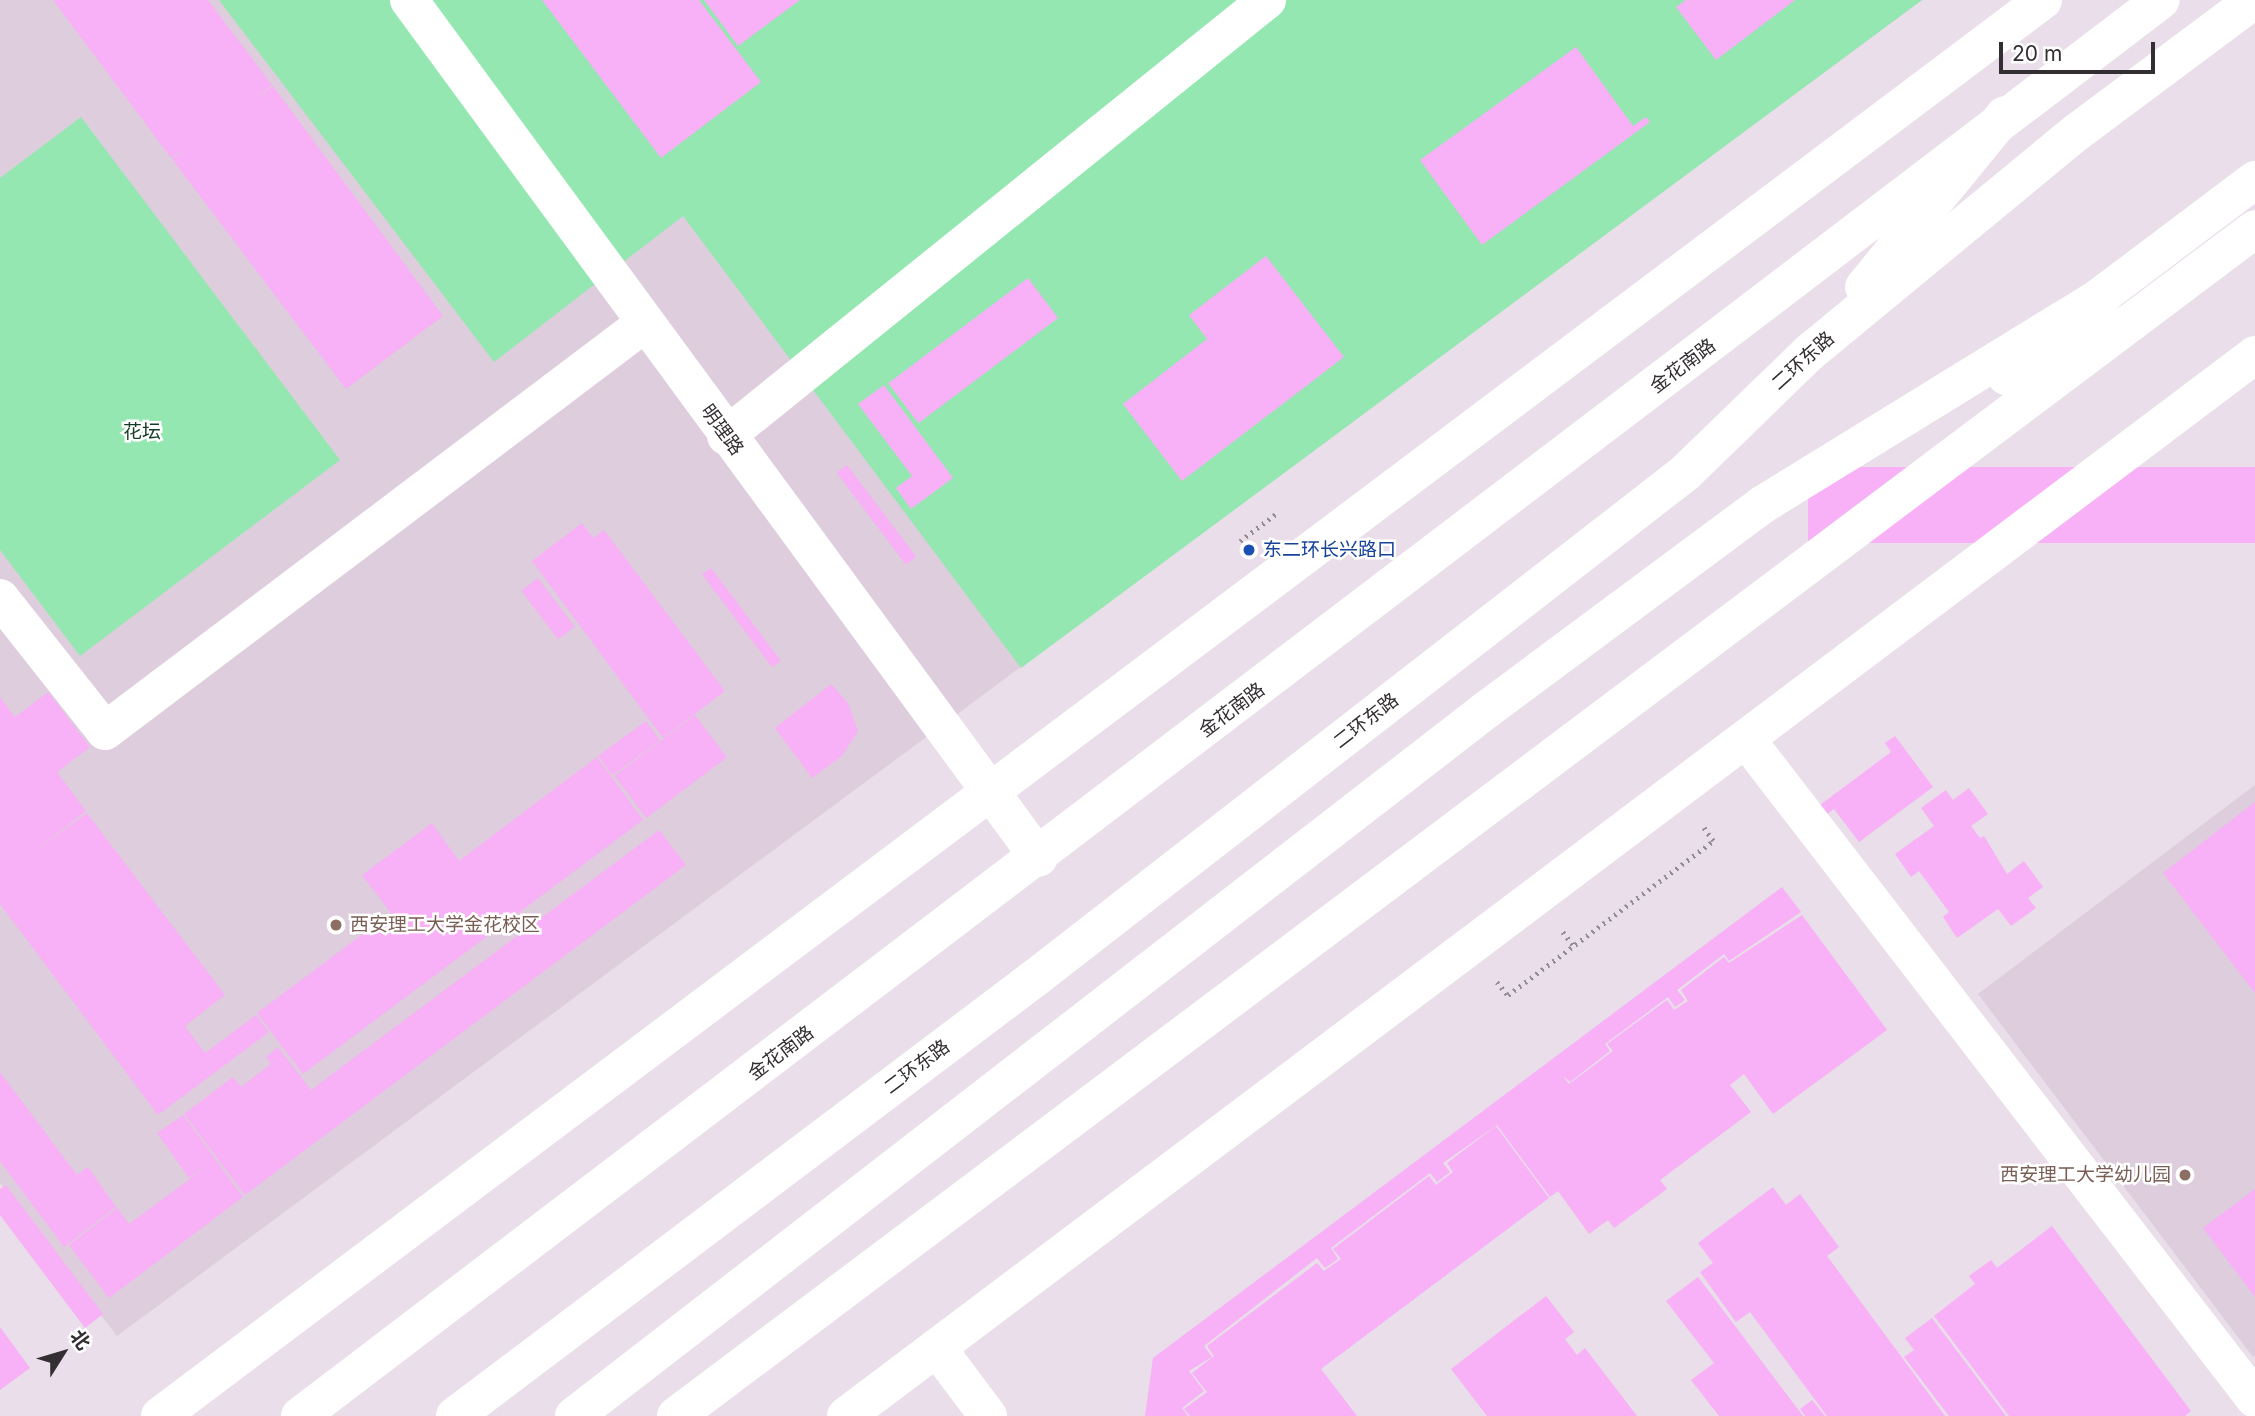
<!DOCTYPE html>
<meta charset="utf-8">
<style>
body{margin:0}
#map{position:relative;width:2255px;height:1416px;overflow:hidden;background:#e9dee9;font-family:Inter,"Noto Sans SC",sans-serif}
div>[style]{position:absolute}
.built>*{inset:0;background:#decddd}
.green>*{inset:0;background:#94e7b1}
.building>*{inset:0;background:#f8b0f6;transform-origin:0 0}
.path>*{height:4.5px;margin-top:-2.25px;transform-origin:0;background:repeating-linear-gradient(90deg,#948c93 0 2px,transparent 0 7px)}
.minor>*{height:38px;margin:-19px;padding:0 19px;transform-origin:19px;border-radius:19px;background:#fff}
.major>*{height:38px;margin:-19px;padding:0 19px;transform-origin:19px;border-radius:19px;background:#fff}
.highway>*{height:38px;margin:-19px;padding:0 19px;transform-origin:19px;border-radius:19px;background:#fff}
.dots>*{width:19px;height:19px;translate:-50% -50%;box-sizing:border-box;border:4px solid #fff;border-radius:50%}
span{translate:-50% -50%;white-space:nowrap;text-align:center;line-height:1.15;-webkit-text-stroke:5px #fff;paint-order:stroke}
.street-label{font-size:19px;color:#332e32}
.park-label{font-size:19px;color:#163d26}
.transit-label{font-size:19px;color:#164399}
.left{translate:0 -50%;text-align:left}
.education-label{font-size:19px;color:#785e54}
.right{translate:-100% -50%;text-align:right}
.north{position:absolute;left:28px;top:1318px;width:70px;height:70px;-webkit-text-stroke:5px #fff;paint-order:stroke;rotate:53deg;font-size:19px;font-weight:700;line-height:28px;text-align:center;color:#332e32}
.north::after{content:'';display:block;margin:auto;width:24px;height:32px;background:#332e32;clip-path:polygon(50% 0,100% 100%,50% 72%,0 100%)}
.scale{position:absolute;left:1999px;top:42px;width:156px;height:32px;box-sizing:border-box;border:4px solid #332e32;border-top:0;padding-left:9px;font-size:21px;line-height:24px;white-space:nowrap;color:#332e32;-webkit-text-stroke:5px #fff;paint-order:stroke}
</style>
<div id="map">
<div class="built">
<i style="clip-path:polygon(0 0,1922px 0,117px 1336px,0 1183px)"></i>
<i style="clip-path:polygon(2255px 785px,2255px 1355px,2253px 1357px,1978px 994px)"></i>
</div>
<div class="green">
<i style="clip-path:polygon(219px 0,1922px 0,1021px 668px,683px 216px,494px 362px)"></i>
<i style="clip-path:polygon(81px 117px,340px 460px,80px 656px,0 550px,0 178px)"></i>
</div>
<div class="building">
<i style="clip-path:polygon(53px 0,208px 0,272px 85px,248px 104px,273px 86px,443px 316px,346px 389px,172px 159px,188px 147px,171px 158px)"></i>
<i style="clip-path:polygon(542px 0,699px 0,761px 82px,661px 158px)"></i>
<i style="clip-path:polygon(704px 0,800px 0,738px 46px)"></i>
<i style="clip-path:polygon(1686px 0,1795px 0,1716px 60px,1676px 7px)"></i>
<i style="clip-path:polygon(1576px 47px,1633px 126px,1646px 117px,1650px 122px,1482px 245px,1420px 160px)"></i>
<i style="clip-path:polygon(1266px 256px,1344px 357px,1182px 481px,1123px 404px,1207px 339px,1189px 315px)"></i>
<i style="left:1028px;top:278px;width:50px;height:175px;rotate:53deg"></i>
<i style="clip-path:polygon(884px 385px,953px 478px,911px 509px,896px 488px,912px 476px,858px 404px)"></i>
<i style="left:847px;top:465px;width:115px;height:13px;rotate:53deg"></i>
<i style="left:2255px;top:467px;width:76px;height:447px;rotate:90deg"></i>
<i style="clip-path:polygon(582px 523px,593px 538px,604px 530px,725px 691px,663px 738px,532px 561px)"></i>
<i style="left:711px;top:568px;width:116px;height:11px;rotate:53deg"></i>
<i style="left:538px;top:578px;width:61px;height:21px;rotate:53deg"></i>
<i style="clip-path:polygon(831px 684px,848px 703px,858px 731px,842px 756px,812px 778px,775px 728px)"></i>
<i style="clip-path:polygon(48px 692px,90px 747px,57px 772px,86px 811px,27px 857px,87px 813px,225px 995px,185px 1026px,205px 1053px,256px 1015px,269px 1032px,158px 1115px,0 904px,0 697px,15px 717px)"></i>
<i style="left:695px;top:715px;width:53px;height:101px;rotate:53deg"></i>
<i style="left:646px;top:721px;width:24px;height:59px;rotate:54deg"></i>
<i style="clip-path:polygon(1895px 736px,1933px 787px,1859px 842px,1834px 809px,1827px 814px,1820px 805px,1891px 752px,1885px 743px)"></i>
<i style="clip-path:polygon(597px 757px,643px 820px,303px 1074px,257px 1013px,391px 913px,362px 875px,432px 823px,459px 861px)"></i>
<i style="clip-path:polygon(1969px 788px,1988px 814px,1971px 826px,1980px 838px,1984px 836px,2007px 874px,2024px 861px,2043px 887px,2028px 898px,2036px 908px,2011px 926px,1998px 909px,1957px 938px,1943px 917px,1949px 912px,1919px 871px,1911px 877px,1895px 854px,1934px 826px,1921px 808px,1946px 790px,1953px 800px)"></i>
<i style="clip-path:polygon(2255px 802px,2255px 993px,2163px 873px)"></i>
<i style="clip-path:polygon(659px 830px,686px 865px,245px 1195px,184px 1114px,233px 1077px,241px 1087px,271px 1064px,266px 1057px,278px 1047px,311px 1090px)"></i>
<i style="clip-path:polygon(1782px 887px,1801px 912px,1729px 961px,1724px 954px,1677px 990px,1685px 1000px,1675px 1007px,1668px 997px,1605px 1044px,1610px 1051px,1570px 1082px,1563px 1076px,1569px 1084px,1613px 1051px,1607px 1044px,1667px 1000px,1674px 1010px,1688px 1001px,1681px 990px,1724px 957px,1729px 963px,1802px 915px,1887px 1030px,1773px 1114px,1744px 1074px,1730px 1085px,1751px 1112px,1660px 1180px,1667px 1189px,1614px 1228px,1608px 1220px,1589px 1234px,1558px 1191px,1550px 1197px,1497px 1125px,1443px 1163px,1450px 1172px,1437px 1182px,1430px 1173px,1331px 1248px,1338px 1259px,1325px 1268px,1317px 1258px,1204px 1346px,1212px 1357px,1189px 1371px,1204px 1391px,1182px 1408px,1188px 1416px,1145px 1416px,1153px 1358px)"></i>
<i style="clip-path:polygon(0 1072px,77px 1175px,88px 1167px,116px 1207px,64px 1247px,0 1161px)"></i>
<i style="clip-path:polygon(183px 1115px,243px 1197px,109px 1298px,69px 1245px,117px 1208px,129px 1224px,210px 1164px,189px 1178px,157px 1133px)"></i>
<i style="clip-path:polygon(1496px 1126px,1549px 1198px,1321px 1369px,1357px 1416px,1190px 1416px,1184px 1409px,1207px 1392px,1192px 1373px,1214px 1356px,1207px 1346px,1317px 1263px,1324px 1271px,1341px 1259px,1333px 1249px,1429px 1176px,1436px 1185px,1453px 1172px,1447px 1163px)"></i>
<i style="clip-path:polygon(6px 1185px,103px 1314px,85px 1328px,0 1215px,0 1189px)"></i>
<i style="clip-path:polygon(1773px 1187px,1786px 1205px,1800px 1194px,1839px 1247px,1827px 1256px,1945px 1416px,1827px 1416px,1750px 1312px,1736px 1322px,1700px 1272px,1713px 1263px,1698px 1243px)"></i>
<i style="clip-path:polygon(2255px 1189px,2255px 1297px,2203px 1228px)"></i>
<i style="clip-path:polygon(2052px 1226px,2191px 1411px,2185px 1416px,2009px 1416px,1934px 1316px,1975px 1284px,1969px 1276px,1991px 1260px,1997px 1268px)"></i>
<i style="clip-path:polygon(1698px 1277px,1803px 1416px,1719px 1416px,1691px 1380px,1714px 1363px,1666px 1301px)"></i>
<i style="clip-path:polygon(1546px 1296px,1574px 1332px,1565px 1339px,1577px 1355px,1585px 1348px,1637px 1416px,1487px 1416px,1451px 1369px)"></i>
<i style="clip-path:polygon(1932px 1318px,2006px 1416px,1949px 1416px,1904px 1357px,1914px 1350px,1905px 1338px)"></i>
<i style="clip-path:polygon(0 1327px,30px 1368px,0 1390px)"></i>
<i style="clip-path:polygon(1812px 1400px,1825px 1416px,1805px 1416px,1800px 1409px)"></i>
</div>
<div class="path">
<i style="left:1240px;top:541px;width:46px;rotate:-37.1deg"></i>
<i style="left:1563px;top:932px;width:16px;rotate:52deg"></i>
<i style="left:1497px;top:982px;width:17px;rotate:50deg"></i>
<i style="left:1508px;top:995px;width:256px;rotate:-36.9deg"></i>
<i style="left:1713px;top:841px;width:16px;rotate:-125deg"></i>
</div>
<div class="minor">
<i style="left:409px;top:0;width:1064px;rotate:53.71deg"></i>
<i style="left:726px;top:436px;width:695px;rotate:-38.87deg"></i>
<i style="left:0;top:598px;width:169px;rotate:51.7deg"></i>
<i style="left:105px;top:731px;width:675px;rotate:-37.06deg"></i>
<i style="left:1746px;top:739px;width:833px;rotate:52.36deg"></i>
<i style="left:937px;top:1348px;width:85px;rotate:53.1deg"></i>
<i style="left:160px;top:1416px;width:2356px;rotate:-36.94deg"></i>
<i style="left:846px;top:1416px;width:1764px;rotate:-36.98deg"></i>
</div>
<div class="major">
<i style="left:300px;top:1416px;width:2338px;rotate:-37.27deg"></i>
<i style="left:676px;top:1416px;width:1975px;rotate:-36.93deg"></i>
</div>
<div class="highway">
<i style="left:1864px;top:287px;width:222px;rotate:-50.7deg"></i>
<i style="left:2006px;top:376px;width:135px;rotate:-23.1deg"></i>
<i style="left:455px;top:1416px;width:727px;rotate:-37.06deg"></i>
<i style="left:1035px;top:978px;width:823px;rotate:-37.84deg"></i>
<i style="left:1685px;top:473px;width:174px;rotate:-44.1deg"></i>
<i style="left:1810px;top:352px;width:346px;rotate:-39.5deg"></i>
<i style="left:2077px;top:132px;width:221px;rotate:-36.7deg"></i>
<i style="left:574px;top:1416px;width:1153px;rotate:-37.74deg"></i>
<i style="left:1486px;top:710px;width:344px;rotate:-36.6deg"></i>
<i style="left:1762px;top:505px;width:393px;rotate:-31.6deg"></i>
<i style="left:2097px;top:299px;width:198px;rotate:-37deg"></i>
</div>
<div class="dots">
<i style="left:1249px;top:550px;background:#1a4fb4"></i>
<i style="left:336px;top:925px;background:#8d6e63"></i>
<i style="left:2185px;top:1175px;background:#8d6e63"></i>
</div>
<div class="street-label">
<span style="left:1803px;top:361px;rotate:-42deg">二环东路</span>
<span style="left:1683px;top:366px;rotate:-37deg">金花南路</span>
<span style="left:722px;top:430px;rotate:54deg">明理路</span>
<span style="left:1232px;top:710px;rotate:-37deg">金花南路</span>
<span style="left:1366px;top:721px;rotate:-38deg">二环东路</span>
<span style="left:781px;top:1053px;rotate:-37deg">金花南路</span>
<span style="left:917px;top:1067px;rotate:-37deg">二环东路</span>
</div>
<div class="park-label">
<span style="left:142px;top:432px">花坛</span>
</div>
<div class="transit-label">
<span class="left" style="left:1263px;top:550px">东二环长兴路口</span>
</div>
<div class="education-label">
<span class="left" style="left:350px;top:925px">西安理工大学金花校区</span>
<span class="right" style="left:2171px;top:1175px">西安理工大学幼儿园</span>
</div>
<div class="north">北</div>
<div class="scale">20 m</div>
</div>
